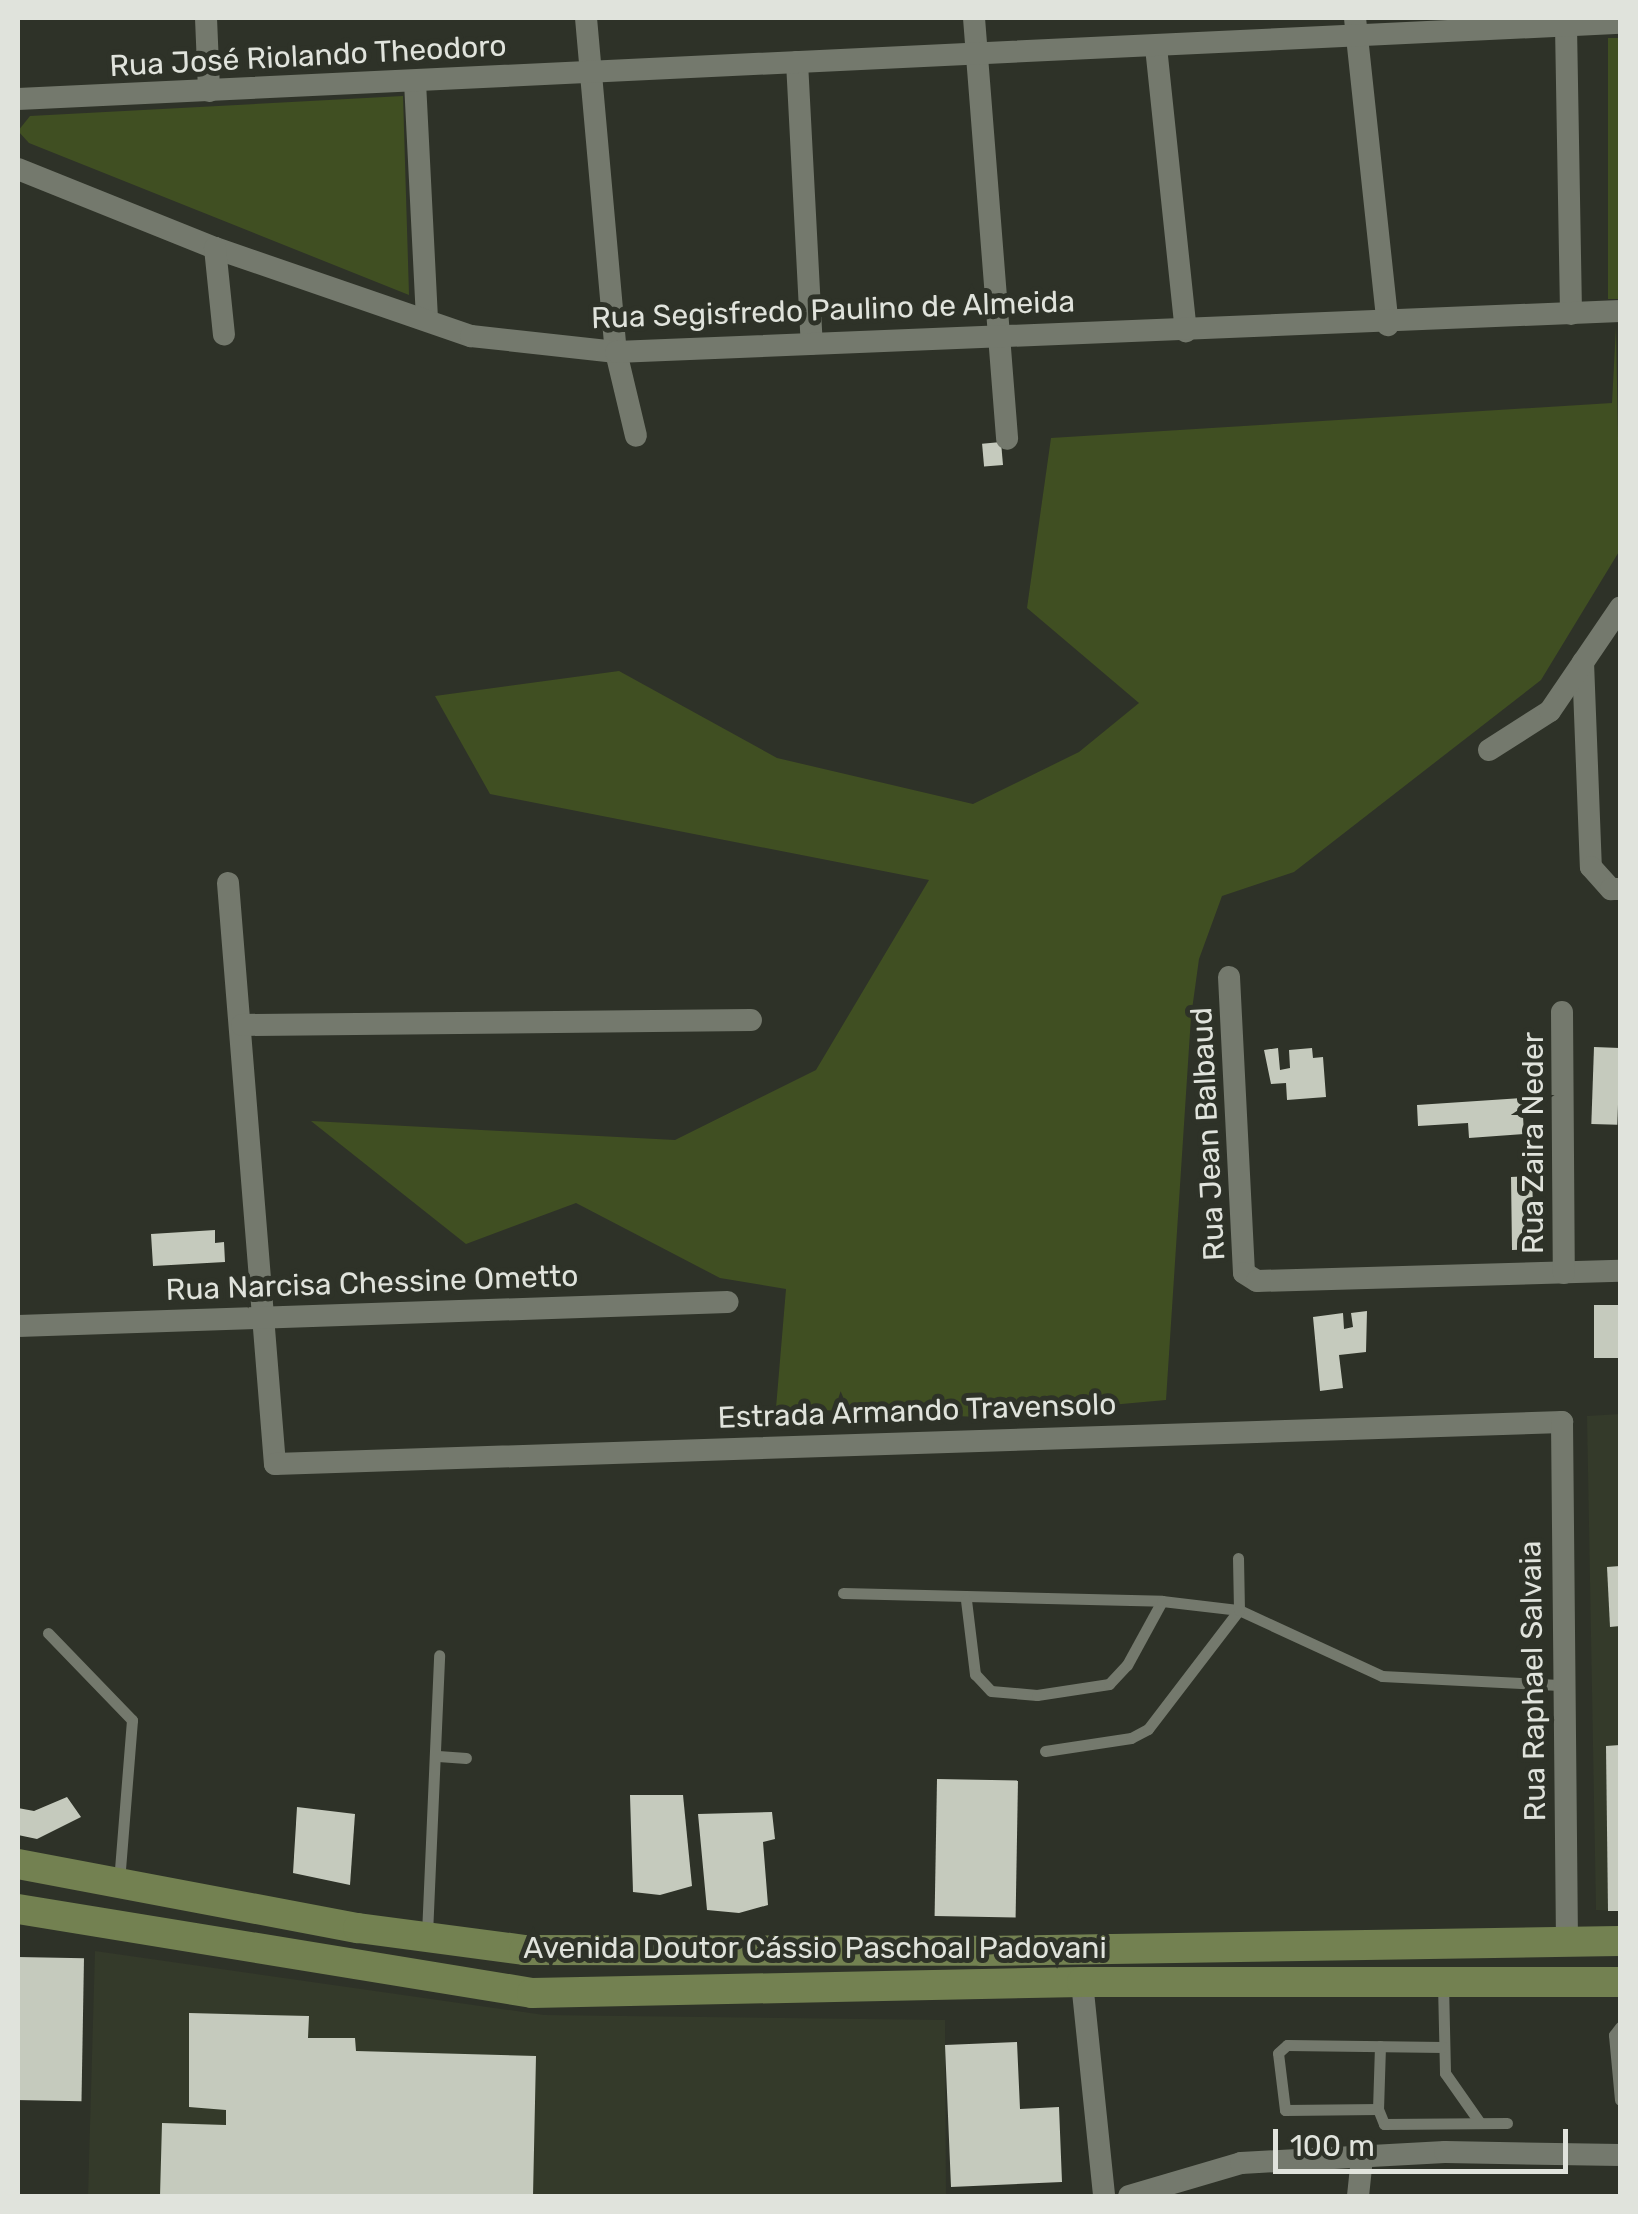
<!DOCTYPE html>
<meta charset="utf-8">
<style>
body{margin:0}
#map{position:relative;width:1638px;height:2214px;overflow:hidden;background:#2e3228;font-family:Rubik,sans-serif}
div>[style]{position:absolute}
.built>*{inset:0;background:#343a2a}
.green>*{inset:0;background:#404f22;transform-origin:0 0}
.building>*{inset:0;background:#c5cabd;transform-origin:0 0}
.lane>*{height:11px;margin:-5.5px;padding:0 5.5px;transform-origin:5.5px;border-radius:5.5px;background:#74796d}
.street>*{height:22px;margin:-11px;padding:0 11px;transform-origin:11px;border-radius:11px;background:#74796d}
.secondary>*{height:30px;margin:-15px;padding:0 15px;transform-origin:15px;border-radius:15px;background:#738151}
span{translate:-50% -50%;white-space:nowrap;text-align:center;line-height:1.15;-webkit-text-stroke:10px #2e3228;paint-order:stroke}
.street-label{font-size:30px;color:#e0e3dc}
.frame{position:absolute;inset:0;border:20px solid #e0e3dc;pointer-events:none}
.scale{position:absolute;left:1273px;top:2129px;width:295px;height:45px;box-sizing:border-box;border:5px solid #e0e3dc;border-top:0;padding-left:12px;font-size:30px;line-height:35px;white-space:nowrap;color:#e0e3dc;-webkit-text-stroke:8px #2e3228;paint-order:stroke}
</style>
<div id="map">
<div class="built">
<i style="clip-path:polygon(1620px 1414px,1620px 1911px,1596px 1910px,1587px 1416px)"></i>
<i style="clip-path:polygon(95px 1951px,544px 2015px,945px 2020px,946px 2196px,88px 2196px)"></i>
</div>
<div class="green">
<i style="left:1620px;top:38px;width:261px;height:12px;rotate:90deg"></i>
<i style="clip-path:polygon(403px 96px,409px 295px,29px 143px,18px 131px,30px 116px)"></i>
<i style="clip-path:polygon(1616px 327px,1620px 550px,1541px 680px,1294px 872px,1222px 896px,1199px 959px,1191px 1017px,1166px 1400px,978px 1417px,776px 1408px,786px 1289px,720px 1278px,576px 1203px,466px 1244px,311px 1121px,675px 1140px,816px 1070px,929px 880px,490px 794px,435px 696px,619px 671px,777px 758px,973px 804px,1079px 752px,1139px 703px,1027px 608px,1051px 438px,1612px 403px)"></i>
</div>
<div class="building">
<i style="left:1001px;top:442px;width:23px;height:19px;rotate:85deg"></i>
<i style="left:1594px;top:1047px;width:26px;height:77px;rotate:2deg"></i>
<i style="clip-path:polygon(1278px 1048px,1280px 1070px,1290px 1068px,1289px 1050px,1312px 1048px,1313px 1058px,1323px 1057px,1326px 1097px,1287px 1100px,1286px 1083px,1271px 1084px,1264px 1050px)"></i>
<i style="clip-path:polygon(1522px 1098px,1524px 1134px,1469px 1138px,1468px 1123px,1418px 1126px,1417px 1105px)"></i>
<i style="clip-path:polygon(1532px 1176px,1533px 1208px,1541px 1208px,1541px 1227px,1535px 1227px,1535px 1249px,1512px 1250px,1511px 1177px)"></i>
<i style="clip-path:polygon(215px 1230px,215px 1243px,224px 1242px,225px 1262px,153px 1266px,151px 1234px)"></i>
<i style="left:1620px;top:1305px;width:53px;height:26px;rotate:90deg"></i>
<i style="clip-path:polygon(1367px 1311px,1366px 1352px,1339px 1355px,1343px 1388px,1320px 1391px,1313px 1317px,1343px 1313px,1344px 1329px,1353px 1327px,1351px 1313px)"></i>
<i style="clip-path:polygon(1620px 1566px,1620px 1626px,1610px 1627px,1607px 1567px)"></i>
<i style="clip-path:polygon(1620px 1745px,1620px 1911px,1608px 1911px,1606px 1746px)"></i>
<i style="left:937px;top:1779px;width:81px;height:137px;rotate:1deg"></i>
<i style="clip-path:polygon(630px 1795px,683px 1795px,692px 1886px,660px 1895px,633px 1892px)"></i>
<i style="clip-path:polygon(67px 1797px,81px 1817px,37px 1839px,18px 1835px,18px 1808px,34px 1811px)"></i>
<i style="clip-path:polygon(297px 1807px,355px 1814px,350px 1885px,293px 1873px)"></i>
<i style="clip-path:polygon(772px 1812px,775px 1839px,763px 1842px,768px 1905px,739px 1913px,707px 1910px,698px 1814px)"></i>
<i style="left:18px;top:1957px;width:66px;height:143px;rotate:1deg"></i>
<i style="clip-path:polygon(189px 2013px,309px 2016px,308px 2038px,355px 2038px,356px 2051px,536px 2056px,533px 2196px,160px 2196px,162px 2123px,226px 2125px,226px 2110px,189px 2107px)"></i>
<i style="clip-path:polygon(1017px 2042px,1020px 2109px,1059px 2107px,1062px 2182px,951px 2187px,945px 2045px)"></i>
</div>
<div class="lane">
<i style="left:843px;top:1593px;width:319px;rotate:1.4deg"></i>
<i style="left:966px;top:1600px;width:75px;rotate:83.1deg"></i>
<i style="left:975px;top:1674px;width:23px;rotate:47deg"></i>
<i style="left:991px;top:1691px;width:46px;rotate:5deg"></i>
<i style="left:1037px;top:1695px;width:73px;rotate:-8.7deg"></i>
<i style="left:1109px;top:1684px;width:26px;rotate:-47deg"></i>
<i style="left:1127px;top:1665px;width:73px;rotate:-61.3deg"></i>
<i style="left:1162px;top:1601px;width:78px;rotate:6.7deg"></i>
<i style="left:1239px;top:1610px;width:157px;rotate:24.8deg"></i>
<i style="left:1382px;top:1676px;width:178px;rotate:2.9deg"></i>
<i style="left:48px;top:1633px;width:121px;rotate:46deg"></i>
<i style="left:132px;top:1720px;width:161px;rotate:94.6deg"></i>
<i style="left:1045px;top:1751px;width:87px;rotate:-8.6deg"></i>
<i style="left:1131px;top:1738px;width:19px;rotate:-28deg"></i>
<i style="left:1148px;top:1729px;width:150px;rotate:-52.6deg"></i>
<i style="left:1239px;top:1610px;width:52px;rotate:-91.1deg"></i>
<i style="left:438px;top:1756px;width:28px;rotate:4deg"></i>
<i style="left:427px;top:1934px;width:279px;rotate:-87.5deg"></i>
<i style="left:1443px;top:1984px;width:89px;rotate:88.7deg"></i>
<i style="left:1445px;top:2073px;width:61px;rotate:55deg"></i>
<i style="left:1620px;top:2027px;width:10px;rotate:127deg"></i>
<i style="left:1614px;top:2035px;width:65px;rotate:84.7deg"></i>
<i style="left:1380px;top:2046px;width:63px;rotate:91.8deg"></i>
<i style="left:1378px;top:2109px;width:16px;rotate:68deg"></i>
<i style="left:1384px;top:2124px;width:123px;rotate:-0.5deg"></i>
<i style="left:1378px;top:2109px;width:93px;rotate:179.4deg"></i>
<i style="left:1285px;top:2110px;width:57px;rotate:-97deg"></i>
<i style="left:1278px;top:2053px;width:12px;rotate:-42deg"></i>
<i style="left:1287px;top:2045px;width:156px;rotate:0.7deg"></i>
</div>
<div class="street">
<i style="left:206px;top:18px;width:73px;rotate:87.6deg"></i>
<i style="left:586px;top:18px;width:335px;rotate:84.9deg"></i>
<i style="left:616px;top:352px;width:86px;rotate:76.6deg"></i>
<i style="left:974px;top:18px;width:422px;rotate:85.5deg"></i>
<i style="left:1355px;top:18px;width:309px;rotate:83.9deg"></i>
<i style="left:1566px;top:26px;width:288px;rotate:89deg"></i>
<i style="left:1156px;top:47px;width:286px;rotate:84deg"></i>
<i style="left:797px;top:62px;width:282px;rotate:87deg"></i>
<i style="left:415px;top:82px;width:237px;rotate:87.1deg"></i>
<i style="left:18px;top:99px;width:1604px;rotate:-2.72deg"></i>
<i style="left:18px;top:169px;width:212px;rotate:21.9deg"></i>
<i style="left:215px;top:248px;width:271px;rotate:19deg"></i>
<i style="left:471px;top:336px;width:146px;rotate:6.3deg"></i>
<i style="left:616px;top:352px;width:1005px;rotate:-2.34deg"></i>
<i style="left:215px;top:248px;width:87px;rotate:84.1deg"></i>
<i style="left:1583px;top:662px;width:205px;rotate:87.8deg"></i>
<i style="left:1591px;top:867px;width:30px;rotate:48deg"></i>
<i style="left:1611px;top:889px;width:9px"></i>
<i style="left:1489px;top:750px;width:72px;rotate:-32.6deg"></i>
<i style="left:1550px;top:711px;width:125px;rotate:-55.8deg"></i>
<i style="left:228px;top:883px;width:583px;rotate:85.38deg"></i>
<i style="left:275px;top:1464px;width:1288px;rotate:-1.87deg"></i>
<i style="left:1562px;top:1422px;width:519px;rotate:89.45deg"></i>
<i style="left:1229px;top:977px;width:296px;rotate:87.1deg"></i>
<i style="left:1244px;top:1273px;width:15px;rotate:32deg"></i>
<i style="left:1257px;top:1281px;width:363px;rotate:-1.6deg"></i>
<i style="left:1562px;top:1012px;width:261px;rotate:89.6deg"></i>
<i style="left:242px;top:1025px;width:509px;rotate:-0.56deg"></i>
<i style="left:18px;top:1326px;width:710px;rotate:-1.94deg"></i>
<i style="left:1082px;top:1982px;width:215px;rotate:84.1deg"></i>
<i style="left:1129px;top:2196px;width:117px;rotate:-16.4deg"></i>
<i style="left:1241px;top:2163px;width:204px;rotate:-3.1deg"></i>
<i style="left:1445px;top:2152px;width:175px;rotate:1deg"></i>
<i style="left:1358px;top:2196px;width:39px;rotate:-84deg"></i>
</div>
<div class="secondary">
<i style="left:18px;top:1864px;width:346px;rotate:10.7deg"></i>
<i style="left:358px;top:1928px;width:167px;rotate:7.5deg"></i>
<i style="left:524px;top:1950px;width:458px;rotate:0.1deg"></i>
<i style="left:982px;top:1951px;width:638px;rotate:-0.9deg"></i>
<i style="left:18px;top:1909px;width:521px;rotate:9.28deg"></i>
<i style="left:532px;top:1993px;width:550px;rotate:-1.15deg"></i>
<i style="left:1082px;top:1982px;width:538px"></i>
</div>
<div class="street-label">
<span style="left:308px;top:56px;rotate:-3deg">Rua José Riolando Theodoro</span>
<span style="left:833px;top:310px;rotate:-2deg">Rua Segisfredo Paulino de Almeida</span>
<span style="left:1208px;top:1134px;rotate:-93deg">Rua Jean Balbaud</span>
<span style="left:1533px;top:1143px;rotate:-90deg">Rua Zaira Neder</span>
<span style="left:372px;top:1283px;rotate:-2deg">Rua Narcisa Chessine Ometto</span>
<span style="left:917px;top:1411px;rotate:-2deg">Estrada Armando Travensolo</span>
<span style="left:1533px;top:1681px;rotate:-91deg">Rua Raphael Salvaia</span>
<span style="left:815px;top:1948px">Avenida Doutor Cássio Paschoal Padovani</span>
</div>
<div class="frame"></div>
<div class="scale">100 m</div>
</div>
